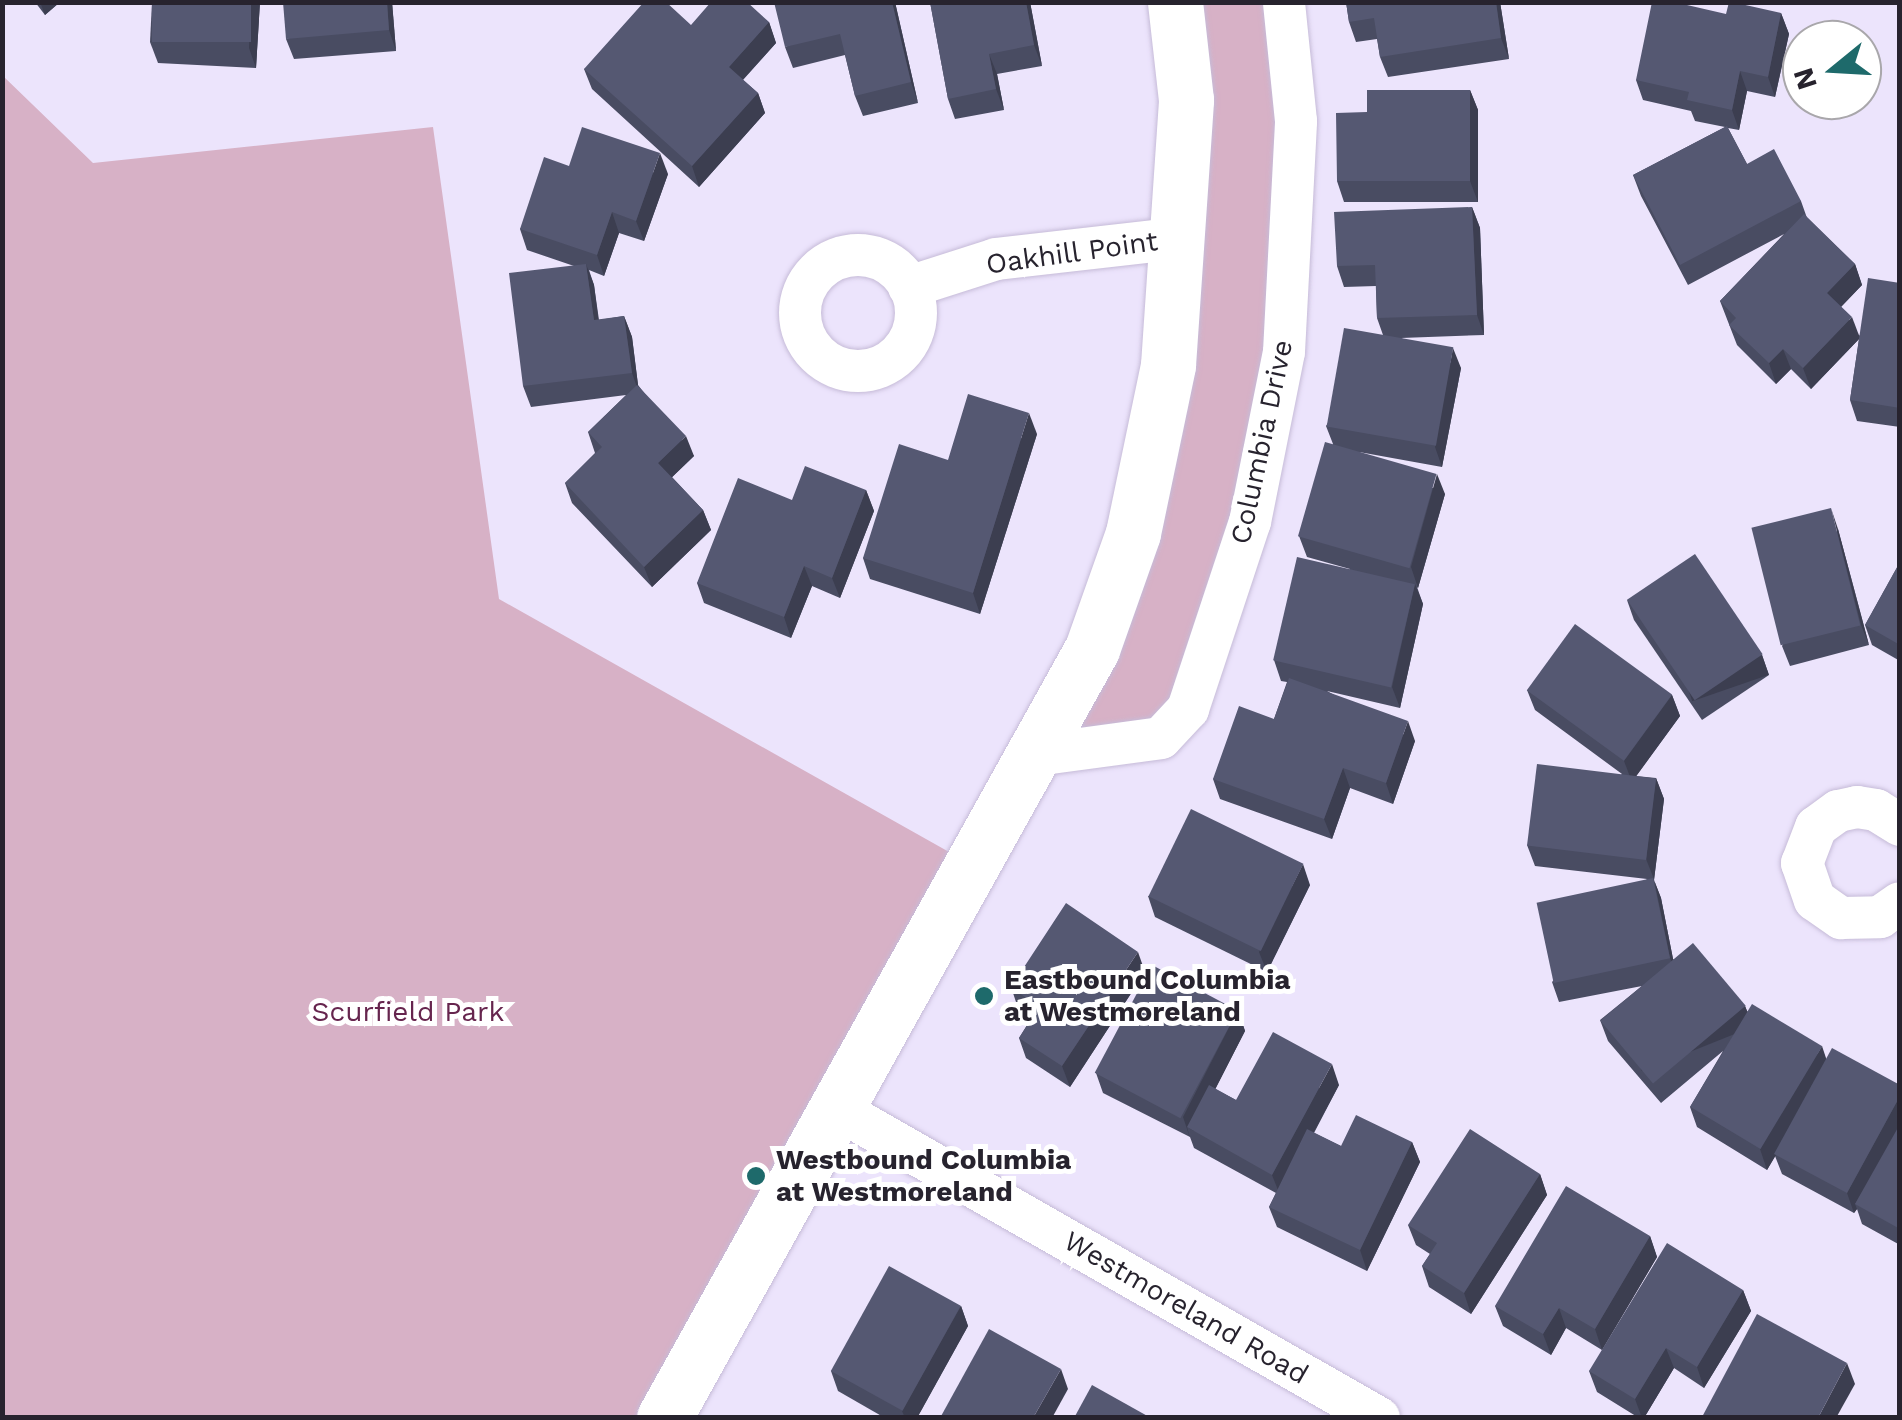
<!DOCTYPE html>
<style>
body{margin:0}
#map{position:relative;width:1902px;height:1420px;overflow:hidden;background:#ece4fc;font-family:"Work Sans",sans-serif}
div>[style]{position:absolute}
.green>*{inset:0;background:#d7b1c6}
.roads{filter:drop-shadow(0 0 2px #c6bbd8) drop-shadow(0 0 2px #c6bbd8)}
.street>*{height:42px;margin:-21px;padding:0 21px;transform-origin:21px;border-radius:21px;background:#fff}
.street>.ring{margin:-21px;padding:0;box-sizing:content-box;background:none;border:42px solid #fff;border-radius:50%}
.secondary>*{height:55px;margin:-27.5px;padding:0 27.5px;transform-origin:27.5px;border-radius:27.5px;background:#fff}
.wall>*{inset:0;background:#494c62}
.shaded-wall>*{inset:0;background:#3c3e50;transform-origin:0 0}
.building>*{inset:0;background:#555872;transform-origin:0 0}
.dots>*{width:28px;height:28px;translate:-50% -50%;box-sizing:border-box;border:5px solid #fff;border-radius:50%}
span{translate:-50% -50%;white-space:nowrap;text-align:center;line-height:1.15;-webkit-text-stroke:10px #fff;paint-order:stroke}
.street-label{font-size:28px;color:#27232e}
.poi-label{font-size:28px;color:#27232e;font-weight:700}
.left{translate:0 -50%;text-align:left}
.park-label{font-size:28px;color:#66254e}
.frame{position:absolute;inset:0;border:5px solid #27232e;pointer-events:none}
.north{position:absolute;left:1782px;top:20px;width:100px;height:100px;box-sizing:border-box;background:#fff;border:2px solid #a9a7ab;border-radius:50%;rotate:252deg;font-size:28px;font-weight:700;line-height:40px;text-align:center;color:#27232e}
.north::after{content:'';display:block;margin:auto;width:35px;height:45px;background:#1e6a6b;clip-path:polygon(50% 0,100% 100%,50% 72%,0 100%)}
</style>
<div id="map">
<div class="green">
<i style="clip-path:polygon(1175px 3px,1284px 3px,1284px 352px,1188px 709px,1036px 755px,1133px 533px)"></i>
<i style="clip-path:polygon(2px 75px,93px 163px,433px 127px,499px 599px,974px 866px,664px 1417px,3px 1417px)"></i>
</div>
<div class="roads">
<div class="street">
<i class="ring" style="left:800px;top:255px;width:74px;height:74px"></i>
<i style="left:909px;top:287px;width:91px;rotate:-17.8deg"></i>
<i style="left:996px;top:259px;width:184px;rotate:-6.5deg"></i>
<i style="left:1036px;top:755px;width:126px;rotate:-7.7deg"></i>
<i style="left:1161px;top:738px;width:40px;rotate:-47deg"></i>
<i style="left:1188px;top:709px;width:197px;rotate:-71.7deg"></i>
<i style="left:1250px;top:522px;width:173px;rotate:-78.7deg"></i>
<i style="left:1284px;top:352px;width:231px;rotate:-87deg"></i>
<i style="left:1296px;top:121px;width:120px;rotate:-95.8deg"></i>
<i style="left:1900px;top:825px;width:28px;rotate:-148deg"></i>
<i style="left:1876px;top:810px;width:19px;rotate:-171deg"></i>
<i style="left:1857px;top:807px;width:19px;rotate:168deg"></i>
<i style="left:1838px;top:811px;width:27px;rotate:144deg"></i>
<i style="left:1816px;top:827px;width:39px;rotate:111deg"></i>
<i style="left:1802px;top:863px;width:39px;rotate:71deg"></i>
<i style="left:1815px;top:900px;width:32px;rotate:35deg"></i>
<i style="left:1841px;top:918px;width:39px;rotate:-1deg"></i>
<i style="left:1880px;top:917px;width:24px;rotate:-35deg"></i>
<i style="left:837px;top:1109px;width:624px;rotate:29.69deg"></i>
</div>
<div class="secondary">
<i style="left:664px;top:1418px;width:880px;rotate:-60.9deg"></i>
<i style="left:1092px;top:649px;width:123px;rotate:-70.5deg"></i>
<i style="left:1133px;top:533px;width:172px;rotate:-78.2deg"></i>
<i style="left:1168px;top:365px;width:266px;rotate:-86.1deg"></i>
<i style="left:1186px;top:100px;width:99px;rotate:-96.4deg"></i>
</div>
</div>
<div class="wall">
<i style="clip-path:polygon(35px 2px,60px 2px,45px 15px)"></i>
<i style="clip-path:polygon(152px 2px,260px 2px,256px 68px,158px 63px,150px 42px)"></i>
<i style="clip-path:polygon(392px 2px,396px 51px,294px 59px,286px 39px)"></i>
<i style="clip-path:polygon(895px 2px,918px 103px,863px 116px,855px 96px,845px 55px,793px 68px,785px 47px)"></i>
<i style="clip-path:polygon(930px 2px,1030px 2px,1042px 66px,997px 74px,1004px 110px,955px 119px,948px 99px)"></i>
<i style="clip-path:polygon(1346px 2px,1500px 2px,1509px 59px,1388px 77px,1380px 57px,1377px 39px,1356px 42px,1349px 22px)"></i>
<i style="clip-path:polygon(1781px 13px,1789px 34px,1775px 97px,1747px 91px,1739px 130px,1728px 128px,1747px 164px,1801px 201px,1807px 218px,1855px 264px,1862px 285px,1841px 307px,1859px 336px,1900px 283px,1900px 427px,1857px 421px,1850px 400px,1859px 339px,1811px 389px,1791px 369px,1776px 384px,1737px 345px,1720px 301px,1784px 234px,1688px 285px,1641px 196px,1633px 175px,1725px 127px,1695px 121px,1691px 111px,1643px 100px,1636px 80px,1726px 14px)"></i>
<i style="clip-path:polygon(769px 22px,776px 43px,743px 80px,758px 93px,765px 113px,699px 187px,592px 89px,584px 69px,691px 25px)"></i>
<i style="clip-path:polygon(1470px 90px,1478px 110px,1478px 202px,1344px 202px,1337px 181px)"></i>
<i style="clip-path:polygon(569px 166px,668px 174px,644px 241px,619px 233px,604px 276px,589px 270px,594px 285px,599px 320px,624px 316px,632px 337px,638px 385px,694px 456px,672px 477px,703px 510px,711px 530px,652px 587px,572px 503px,565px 483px,595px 453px,588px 432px,626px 395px,531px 407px,523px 386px,574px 266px,527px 250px,520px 229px)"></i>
<i style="clip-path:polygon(1472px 207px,1480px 228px,1484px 335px,1401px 338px,1461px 368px,1442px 467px,1359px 452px,1445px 494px,1418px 588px,1417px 587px,1423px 604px,1400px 708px,1327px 691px,1415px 741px,1393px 804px,1350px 788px,1332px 839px,1220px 799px,1213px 779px,1274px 719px,1287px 682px,1281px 681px,1274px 660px,1350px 569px,1307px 557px,1299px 536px,1333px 444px,1326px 426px,1383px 335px,1377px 318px,1376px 286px,1344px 287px,1337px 266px)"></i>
<i style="clip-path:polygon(1037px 434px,980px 614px,870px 579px,863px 558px,948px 460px)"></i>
<i style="clip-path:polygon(866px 490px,874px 511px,840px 598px,812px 586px,791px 638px,704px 603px,697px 583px,792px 500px)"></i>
<i style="clip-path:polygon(1838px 529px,1869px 645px,1790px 666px,1782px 646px)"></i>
<i style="clip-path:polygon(1900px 562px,1900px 661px,1872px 645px,1865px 625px)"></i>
<i style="clip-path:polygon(1627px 600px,1762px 655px,1769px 675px,1702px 720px,1634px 620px)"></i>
<i style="clip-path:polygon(1527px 690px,1672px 695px,1680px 716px,1636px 776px,1656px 778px,1664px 799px,1654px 880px,1661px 898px,1673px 959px,1745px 1006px,1747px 1011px,1826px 1059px,1900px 1085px,1900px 1245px,1862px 1224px,1857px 1209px,1854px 1213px,1782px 1174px,1775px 1156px,1767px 1170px,1697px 1127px,1690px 1107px,1723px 1051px,1661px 1103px,1608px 1041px,1600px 1020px,1642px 986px,1559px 1002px,1552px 982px,1647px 879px,1535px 866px,1527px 845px,1622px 774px,1535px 710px)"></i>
<i style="clip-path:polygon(1310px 885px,1267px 972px,1155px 917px,1148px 896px)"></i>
<i style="clip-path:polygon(1145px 972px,1070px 1087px,1026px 1058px,1019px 1038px,1032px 1017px,1018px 1008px,1011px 987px)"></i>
<i style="clip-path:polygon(1238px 1010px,1245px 1031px,1215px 1089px,1236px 1100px,1339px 1085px,1314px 1133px,1341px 1146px,1412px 1142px,1420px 1162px,1367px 1271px,1277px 1227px,1269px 1207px,1276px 1193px,1194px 1148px,1190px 1137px,1103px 1093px,1096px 1073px)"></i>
<i style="clip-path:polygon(1540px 1174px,1547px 1195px,1471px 1314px,1429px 1287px,1422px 1266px,1430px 1254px,1416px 1245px,1408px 1225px)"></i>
<i style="clip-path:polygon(1650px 1236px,1657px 1257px,1602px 1350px,1566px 1328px,1551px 1355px,1503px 1326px,1495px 1306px)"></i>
<i style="clip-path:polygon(1743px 1290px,1751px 1311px,1704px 1388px,1674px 1368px,1644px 1418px,1639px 1418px,1597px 1392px,1589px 1371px)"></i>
<i style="clip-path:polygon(961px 1306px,968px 1326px,917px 1418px,885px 1418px,838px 1391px,831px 1371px)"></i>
</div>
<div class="shaded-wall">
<i style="clip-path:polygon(40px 2px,60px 2px,45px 15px)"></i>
<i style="clip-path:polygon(251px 2px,260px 2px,256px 68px,249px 48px)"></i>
<i style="clip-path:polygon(387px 2px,392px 2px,396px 51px,389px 30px)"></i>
<i style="clip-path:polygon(892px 2px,895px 2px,918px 103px,911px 82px)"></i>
<i style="clip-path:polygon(1026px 2px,1030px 2px,1042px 66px,1034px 45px)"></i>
<i style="clip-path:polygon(1496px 2px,1500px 2px,1509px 59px,1501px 38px)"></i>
<i style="clip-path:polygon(1781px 13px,1789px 34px,1775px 97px,1768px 77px)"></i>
<i style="clip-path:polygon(769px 22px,776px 43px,736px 87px,729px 67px)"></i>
<i style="clip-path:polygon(989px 54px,997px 74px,1004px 110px,996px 89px)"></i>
<i style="clip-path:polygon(1740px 71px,1747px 91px,1739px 130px,1732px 110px)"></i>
<i style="clip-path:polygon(1470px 90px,1478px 110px,1478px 202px,1470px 181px)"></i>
<i style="clip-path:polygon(758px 93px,765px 113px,699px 187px,692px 166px)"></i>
<i style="clip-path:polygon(660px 153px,668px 174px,644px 241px,636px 221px)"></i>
<i style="clip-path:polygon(1472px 207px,1480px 228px,1484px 335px,1477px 315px)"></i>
<i style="clip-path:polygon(612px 212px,619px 233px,604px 276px,597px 255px)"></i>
<i style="clip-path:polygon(586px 264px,594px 285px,601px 341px,594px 320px)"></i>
<i style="clip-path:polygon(1855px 264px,1862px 285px,1835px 313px,1827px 293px)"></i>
<i style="clip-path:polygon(624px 316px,632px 337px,639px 393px,632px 373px)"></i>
<i style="clip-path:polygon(1852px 317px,1860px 338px,1811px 389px,1803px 368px)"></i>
<i style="clip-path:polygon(1453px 348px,1461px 368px,1442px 467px,1435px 447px)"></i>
<i style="clip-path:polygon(1783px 349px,1791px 369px,1776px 384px,1769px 363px)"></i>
<i style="clip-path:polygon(1029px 413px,1037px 434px,980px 614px,973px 593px)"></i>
<i style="clip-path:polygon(686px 436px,694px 456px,666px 483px,658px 463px)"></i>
<i style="clip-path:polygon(1437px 474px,1445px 494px,1418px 588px,1411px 567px)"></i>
<i style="clip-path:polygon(866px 490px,874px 511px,840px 598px,832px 578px)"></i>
<i style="clip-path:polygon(1831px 508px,1838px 529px,1869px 645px,1861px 625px)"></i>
<i style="clip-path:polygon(703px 510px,711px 530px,652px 587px,644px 567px)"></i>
<i style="clip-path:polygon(804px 566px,812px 586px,791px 638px,784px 617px)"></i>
<i style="clip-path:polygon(1415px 584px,1423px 604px,1400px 708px,1392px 687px)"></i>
<i style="left:1762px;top:655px;width:21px;height:81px;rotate:71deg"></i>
<i style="clip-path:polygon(1672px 695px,1680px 716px,1632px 782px,1624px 761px)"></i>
<i style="clip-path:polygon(1408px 721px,1415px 741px,1393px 804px,1386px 783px)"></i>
<i style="clip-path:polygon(1343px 768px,1350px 788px,1332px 839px,1324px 819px)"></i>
<i style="clip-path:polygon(1656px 778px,1664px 799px,1654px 880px,1661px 898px,1677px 979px,1670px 958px,1654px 879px,1646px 859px)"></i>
<i style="clip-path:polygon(1303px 864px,1310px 885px,1267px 972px,1259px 952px)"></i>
<i style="clip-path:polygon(1138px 952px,1145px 972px,1070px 1087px,1062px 1066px)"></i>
<i style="left:1745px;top:1006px;width:22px;height:120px;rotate:68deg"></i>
<i style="clip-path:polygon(1238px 1010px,1245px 1031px,1194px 1131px,1187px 1127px,1190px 1138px,1183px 1117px)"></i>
<i style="clip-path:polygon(1822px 1046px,1829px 1067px,1767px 1170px,1760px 1149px)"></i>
<i style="clip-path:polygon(1332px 1064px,1339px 1085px,1280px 1195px,1272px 1175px)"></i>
<i style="clip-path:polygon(1900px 1096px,1900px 1130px,1855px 1204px,1857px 1209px,1854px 1213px,1847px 1193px)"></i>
<i style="clip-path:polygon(1412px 1142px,1420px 1162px,1367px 1271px,1360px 1250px)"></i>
<i style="clip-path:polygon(1540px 1174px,1547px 1195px,1471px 1314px,1464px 1293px)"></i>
<i style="clip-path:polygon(1650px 1236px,1657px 1257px,1602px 1350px,1595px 1329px)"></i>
<i style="clip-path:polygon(1743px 1290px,1751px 1311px,1704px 1388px,1697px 1367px)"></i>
<i style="clip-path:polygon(961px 1306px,968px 1326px,917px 1418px,905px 1418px,902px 1411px)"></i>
<i style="clip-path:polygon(1559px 1308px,1566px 1328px,1551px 1355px,1543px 1334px)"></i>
<i style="clip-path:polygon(1666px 1348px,1674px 1368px,1644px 1418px,1642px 1418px,1635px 1399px)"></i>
<i style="clip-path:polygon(1847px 1363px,1855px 1384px,1836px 1418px,1818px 1418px)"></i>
<i style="clip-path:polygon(1061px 1369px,1068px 1389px,1052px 1418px,1033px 1418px)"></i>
</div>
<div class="building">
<i style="left:152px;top:2px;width:99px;height:40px"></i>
<i style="clip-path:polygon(283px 2px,387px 2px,389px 30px,286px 39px)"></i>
<i style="clip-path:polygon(644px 2px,666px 2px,691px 25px,711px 2px,747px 2px,769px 22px,729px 67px,758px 93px,692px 166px,584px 69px)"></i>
<i style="clip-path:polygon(774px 2px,892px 2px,911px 82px,855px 96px,840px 34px,785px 47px)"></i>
<i style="clip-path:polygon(930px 2px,1026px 2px,1034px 45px,989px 54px,996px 89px,948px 99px)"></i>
<i style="clip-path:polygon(1346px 2px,1496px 2px,1501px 38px,1380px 57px,1374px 18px,1349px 22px)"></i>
<i style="clip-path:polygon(1652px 2px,1674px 2px,1726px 14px,1729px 2px,1732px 2px,1781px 13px,1768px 77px,1740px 71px,1732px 110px,1687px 100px,1689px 92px,1636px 80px)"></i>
<i style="clip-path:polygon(1367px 90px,1470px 90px,1470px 181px,1337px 181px,1336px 113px,1367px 112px)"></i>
<i style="clip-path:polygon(1727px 126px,1747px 164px,1774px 149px,1801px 201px,1680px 265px,1633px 175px)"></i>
<i style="clip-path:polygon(582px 127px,660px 153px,636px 221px,612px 212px,597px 255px,520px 229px,544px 157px,569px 166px)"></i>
<i style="clip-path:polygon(1472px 207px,1477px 315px,1377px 318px,1375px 265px,1337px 266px,1334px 212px)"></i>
<i style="clip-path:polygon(1804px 214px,1855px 264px,1827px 293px,1852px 317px,1803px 368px,1783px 349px,1769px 363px,1729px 325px,1736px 318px,1720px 301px)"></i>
<i style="clip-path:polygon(586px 264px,594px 320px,624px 316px,632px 373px,523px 386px,509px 273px)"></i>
<i style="clip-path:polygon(1868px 278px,1900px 283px,1900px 408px,1850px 400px)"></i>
<i style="left:1344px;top:328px;width:111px;height:100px;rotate:10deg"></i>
<i style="clip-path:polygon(637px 385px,686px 436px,658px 463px,703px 510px,644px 567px,565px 483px,602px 447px,588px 432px)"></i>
<i style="clip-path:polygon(968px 394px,1029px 413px,973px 593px,863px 558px,899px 444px,948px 460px)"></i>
<i style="left:1325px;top:442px;width:116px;height:98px;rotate:16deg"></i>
<i style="clip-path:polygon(805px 466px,866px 490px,832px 578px,804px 566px,784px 617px,697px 583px,738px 478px,792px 500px)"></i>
<i style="left:1831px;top:508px;width:121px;height:82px;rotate:76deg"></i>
<i style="left:1695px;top:554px;width:121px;height:82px;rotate:56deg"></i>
<i style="left:1297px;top:557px;width:121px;height:106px;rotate:13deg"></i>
<i style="clip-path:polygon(1900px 562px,1900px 645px,1865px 625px)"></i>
<i style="left:1575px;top:624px;width:120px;height:82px;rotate:36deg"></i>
<i style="clip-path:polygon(1289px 678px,1408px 721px,1386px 783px,1343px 768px,1324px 819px,1213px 779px,1239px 706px,1274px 719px)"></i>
<i style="left:1537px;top:764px;width:120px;height:82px;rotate:7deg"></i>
<i style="left:1191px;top:809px;width:125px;height:97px;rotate:26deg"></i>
<i style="left:1653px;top:878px;width:82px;height:119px;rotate:78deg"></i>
<i style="clip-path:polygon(1066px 903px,1138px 952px,1062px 1066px,1019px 1038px,1039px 1007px,1011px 987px)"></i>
<i style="left:1693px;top:943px;width:82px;height:121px;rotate:50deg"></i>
<i style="left:1152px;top:965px;width:97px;height:122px;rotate:28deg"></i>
<i style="left:1752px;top:1004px;width:82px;height:120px;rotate:31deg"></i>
<i style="clip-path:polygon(1273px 1032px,1332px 1064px,1272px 1175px,1187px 1127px,1209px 1085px,1236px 1100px)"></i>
<i style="clip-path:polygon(1832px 1048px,1900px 1085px,1900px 1096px,1847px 1193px,1774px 1154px)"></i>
<i style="clip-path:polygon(1356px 1115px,1412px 1142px,1360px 1250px,1269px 1207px,1307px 1129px,1341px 1146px)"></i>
<i style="clip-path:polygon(1900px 1124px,1900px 1229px,1855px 1204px)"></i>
<i style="clip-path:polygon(1470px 1129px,1540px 1174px,1464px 1293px,1422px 1266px,1437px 1243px,1408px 1225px)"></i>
<i style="clip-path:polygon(1566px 1186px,1650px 1236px,1595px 1329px,1559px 1308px,1543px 1334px,1495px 1306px)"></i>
<i style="clip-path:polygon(1667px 1243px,1743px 1290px,1697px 1367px,1666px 1348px,1635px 1399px,1589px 1371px)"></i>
<i style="left:889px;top:1266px;width:82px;height:120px;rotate:29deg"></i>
<i style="clip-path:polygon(1757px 1314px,1847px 1363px,1818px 1418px,1702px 1417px)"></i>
<i style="clip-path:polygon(989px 1329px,1061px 1369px,1033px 1418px,940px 1418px)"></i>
<i style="clip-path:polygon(1092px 1385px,1151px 1418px,1074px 1418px)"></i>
</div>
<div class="dots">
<i style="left:984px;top:996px;background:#1e6a6b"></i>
<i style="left:756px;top:1176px;background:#1e6a6b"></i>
</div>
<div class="street-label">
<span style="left:1072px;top:253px;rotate:-8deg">Oakhill Point</span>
<span style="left:1262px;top:442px;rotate:-78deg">Columbia Drive</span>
<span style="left:1186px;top:1308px;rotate:30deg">Westmoreland Road</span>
</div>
<div class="poi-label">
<span class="left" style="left:1004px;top:996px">Eastbound Columbia<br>at Westmoreland</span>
<span class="left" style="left:776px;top:1176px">Westbound Columbia<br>at Westmoreland</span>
</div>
<div class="park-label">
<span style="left:408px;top:1012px">Scurfield Park</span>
</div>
<div class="frame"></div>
<div class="north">N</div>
</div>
